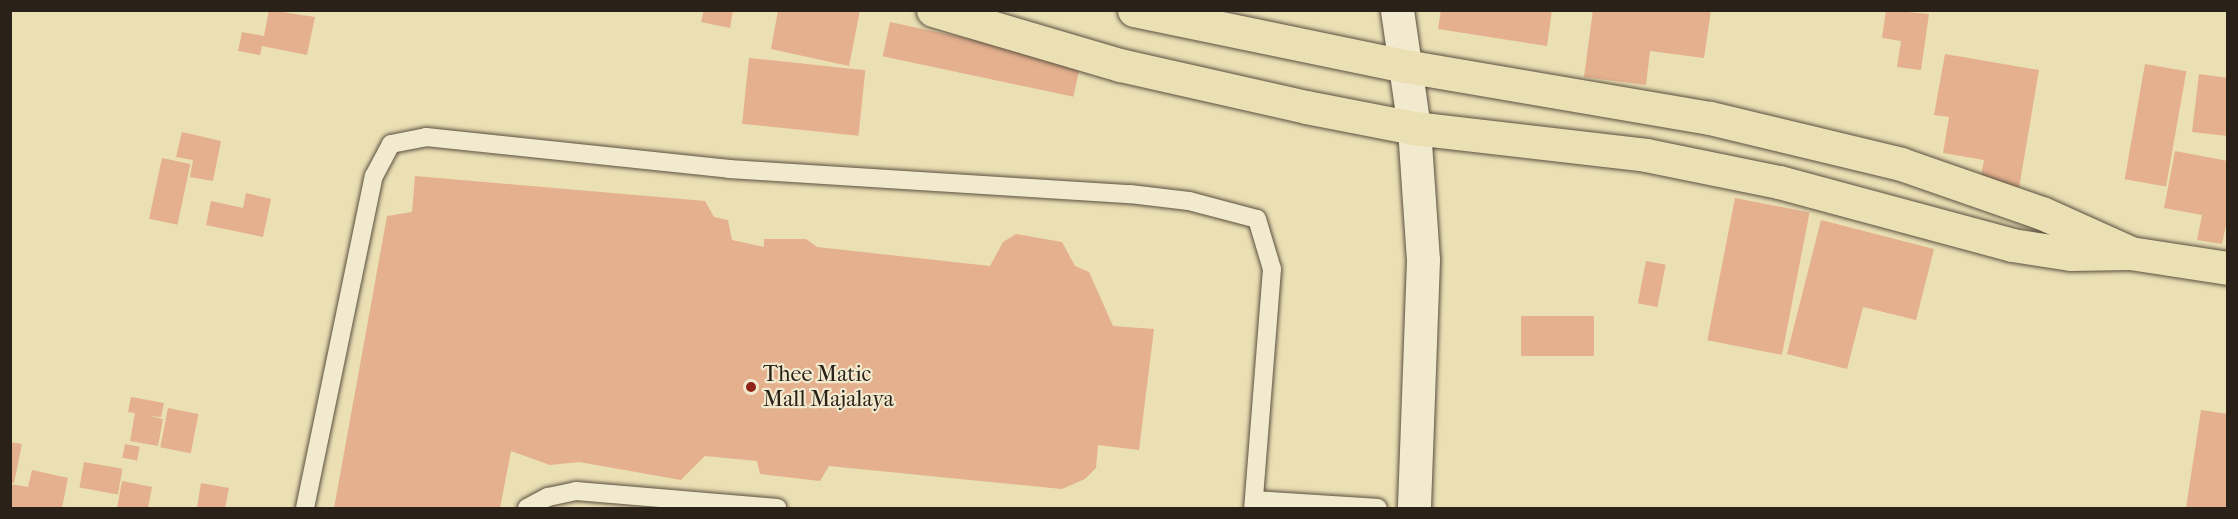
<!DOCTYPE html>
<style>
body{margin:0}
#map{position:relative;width:2238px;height:519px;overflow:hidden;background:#ebdfb4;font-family:"IM FELL French Canon",serif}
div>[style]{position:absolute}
.building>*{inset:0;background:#e4b08e;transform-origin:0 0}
.roads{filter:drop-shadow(0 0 2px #5a5040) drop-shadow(0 0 2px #5a5040)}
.lane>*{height:18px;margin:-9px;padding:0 9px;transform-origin:9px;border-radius:9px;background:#f2eace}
.secondary>*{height:33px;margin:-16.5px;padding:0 16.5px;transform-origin:16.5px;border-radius:16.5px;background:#f2eace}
.primary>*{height:33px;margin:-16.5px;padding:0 16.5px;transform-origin:16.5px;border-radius:16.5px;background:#ebdfb4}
.dots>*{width:16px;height:16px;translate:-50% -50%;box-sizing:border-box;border:3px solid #f2eace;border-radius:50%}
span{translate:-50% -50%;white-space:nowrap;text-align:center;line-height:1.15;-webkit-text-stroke:4.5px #f2eace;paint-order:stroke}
.poi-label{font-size:22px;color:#2a2119}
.left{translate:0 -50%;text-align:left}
.frame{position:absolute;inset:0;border:12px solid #2a2119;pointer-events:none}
</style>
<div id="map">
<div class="building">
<i style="clip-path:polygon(269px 10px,315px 17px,307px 55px,262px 46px,260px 55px,238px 51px,242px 32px,264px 36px)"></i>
<i style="clip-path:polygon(704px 10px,733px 10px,730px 28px,701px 22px)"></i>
<i style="clip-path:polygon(778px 10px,860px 10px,849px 66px,771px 49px)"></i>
<i style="clip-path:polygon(1441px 10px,1552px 10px,1547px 46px,1438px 29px)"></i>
<i style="clip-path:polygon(1593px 10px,1711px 10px,1704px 58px,1650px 51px,1646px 85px,1584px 77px)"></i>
<i style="clip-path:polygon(1886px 10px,1929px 14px,1921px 70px,1897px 67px,1901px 41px,1882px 38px)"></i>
<i style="left:890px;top:22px;width:195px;height:35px;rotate:12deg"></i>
<i style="clip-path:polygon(1945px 54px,2039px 70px,2019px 188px,1980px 182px,1984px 160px,1943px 153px,1949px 117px,1934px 115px)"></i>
<i style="left:749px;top:58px;width:117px;height:66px;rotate:6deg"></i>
<i style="left:2145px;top:64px;width:42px;height:117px;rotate:10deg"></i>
<i style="clip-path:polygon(2199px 74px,2228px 78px,2228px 136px,2192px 132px)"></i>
<i style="clip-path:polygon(182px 132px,221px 141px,213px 181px,190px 177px,193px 160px,176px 157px)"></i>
<i style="clip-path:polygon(2175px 151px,2228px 161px,2228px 216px,2222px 244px,2197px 240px,2202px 215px,2164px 208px)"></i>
<i style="left:162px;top:158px;width:29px;height:62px;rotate:12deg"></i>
<i style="clip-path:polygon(415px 176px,705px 201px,714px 217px,728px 220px,732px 240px,764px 247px,764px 239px,806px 239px,817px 247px,990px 266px,1003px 242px,1016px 234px,1062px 242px,1075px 266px,1089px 272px,1113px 326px,1154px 329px,1139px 450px,1098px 445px,1096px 468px,1085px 479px,1062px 489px,829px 466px,820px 481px,760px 474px,757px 461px,705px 456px,681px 480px,579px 462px,550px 465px,511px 451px,500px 508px,334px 508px,387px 216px,412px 212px)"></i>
<i style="clip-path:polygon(246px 193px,271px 199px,263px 237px,206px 225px,211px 201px,243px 208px)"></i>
<i style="left:1735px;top:198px;width:76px;height:145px;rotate:11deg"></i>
<i style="clip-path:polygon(1821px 220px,1934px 249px,1916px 320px,1863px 307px,1847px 369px,1787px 354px)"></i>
<i style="left:1646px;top:261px;width:20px;height:43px;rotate:11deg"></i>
<i style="left:1521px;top:316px;width:73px;height:40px"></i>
<i style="clip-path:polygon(131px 397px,164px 403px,161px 417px,149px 416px,163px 419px,158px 446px,130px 441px,135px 413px,128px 412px)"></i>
<i style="left:168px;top:408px;width:31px;height:40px;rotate:11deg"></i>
<i style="clip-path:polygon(2201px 410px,2228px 414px,2228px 508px,2186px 508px)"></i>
<i style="clip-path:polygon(10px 442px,22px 444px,14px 483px,10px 482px)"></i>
<i style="left:125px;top:444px;width:15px;height:14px;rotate:11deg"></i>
<i style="left:84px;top:462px;width:39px;height:26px;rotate:10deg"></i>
<i style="clip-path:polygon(32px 470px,68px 478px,62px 508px,10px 508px,10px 484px,28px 487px)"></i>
<i style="clip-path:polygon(122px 481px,152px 487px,148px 508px,117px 508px)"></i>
<i style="clip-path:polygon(201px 483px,229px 488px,225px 508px,197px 508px)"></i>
</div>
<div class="roads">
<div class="lane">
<i style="left:1255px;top:500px;width:123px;rotate:3.7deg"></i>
<i style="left:305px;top:508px;width:339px;rotate:-78.3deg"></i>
<i style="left:374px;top:176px;width:36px;rotate:-62deg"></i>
<i style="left:391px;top:144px;width:36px;rotate:-11deg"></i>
<i style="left:426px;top:137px;width:305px;rotate:6deg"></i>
<i style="left:729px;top:169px;width:402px;rotate:3.6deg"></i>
<i style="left:1130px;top:194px;width:59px;rotate:6.8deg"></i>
<i style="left:1189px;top:201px;width:70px;rotate:14.8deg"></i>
<i style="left:1257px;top:219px;width:52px;rotate:73.3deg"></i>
<i style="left:1272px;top:269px;width:240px;rotate:94.5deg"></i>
<i style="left:527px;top:508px;width:24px;rotate:-28deg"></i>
<i style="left:548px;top:497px;width:29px;rotate:-12deg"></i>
<i style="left:576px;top:491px;width:202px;rotate:4.8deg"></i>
</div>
<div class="secondary">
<i style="left:1397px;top:10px;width:119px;rotate:81.8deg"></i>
<i style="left:1414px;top:128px;width:132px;rotate:86.1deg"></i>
<i style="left:1423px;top:260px;width:248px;rotate:92.1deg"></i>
</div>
<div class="primary">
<i style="left:933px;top:10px;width:195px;rotate:16.4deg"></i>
<i style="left:1120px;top:65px;width:191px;rotate:12.7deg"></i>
<i style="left:1306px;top:107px;width:110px;rotate:11deg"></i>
<i style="left:1414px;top:128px;width:234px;rotate:6.6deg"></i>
<i style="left:1646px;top:155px;width:136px;rotate:11.5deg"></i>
<i style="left:1779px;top:182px;width:241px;rotate:15.1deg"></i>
<i style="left:2012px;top:245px;width:59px;rotate:8.8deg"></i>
<i style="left:2070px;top:254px;width:60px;rotate:-1deg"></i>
<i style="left:2130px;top:253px;width:99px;rotate:8.7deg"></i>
<i style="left:1134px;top:10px;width:277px;rotate:11.7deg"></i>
<i style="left:1405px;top:66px;width:309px;rotate:9.7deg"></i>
<i style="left:1710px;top:118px;width:196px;rotate:13.5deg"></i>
<i style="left:1901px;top:164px;width:149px;rotate:19.2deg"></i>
<i style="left:2042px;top:213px;width:92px;rotate:24.3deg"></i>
</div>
</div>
<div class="dots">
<i style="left:751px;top:387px;background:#8f2418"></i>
</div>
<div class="poi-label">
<span class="left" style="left:763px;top:387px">Thee Matic<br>Mall Majalaya</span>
</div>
<div class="frame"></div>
</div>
